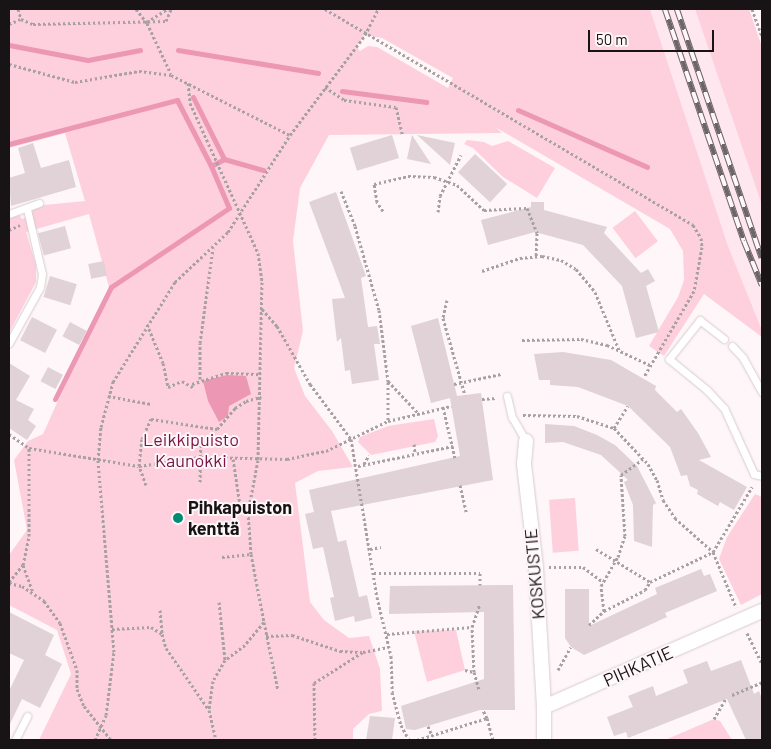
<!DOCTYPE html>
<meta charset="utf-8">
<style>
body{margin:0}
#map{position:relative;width:771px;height:749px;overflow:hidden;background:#fef6f8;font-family:Barlow,sans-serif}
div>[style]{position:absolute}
.built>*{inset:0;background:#fee7ee}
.green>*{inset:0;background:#fed0de;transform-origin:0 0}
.water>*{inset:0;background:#ec97b4}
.stream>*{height:5px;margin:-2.5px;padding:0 2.5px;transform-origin:2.5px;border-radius:2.5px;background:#ec97b4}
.building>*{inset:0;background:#e0d2d6;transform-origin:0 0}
.path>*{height:3px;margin-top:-1.5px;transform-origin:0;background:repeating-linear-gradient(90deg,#a8a1a3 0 2.5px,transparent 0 5px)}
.roads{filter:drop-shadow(0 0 1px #d8cbcf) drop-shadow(0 0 1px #d8cbcf)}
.service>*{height:7px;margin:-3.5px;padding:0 3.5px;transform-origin:3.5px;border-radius:3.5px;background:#fff}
.minor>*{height:14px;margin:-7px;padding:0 7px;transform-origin:7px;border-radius:7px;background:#fff}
.rail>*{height:5.5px;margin-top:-2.75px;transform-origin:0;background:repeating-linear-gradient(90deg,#fef6f8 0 11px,#6c6668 0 22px);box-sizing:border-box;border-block:1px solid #6c6668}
.dots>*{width:14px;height:14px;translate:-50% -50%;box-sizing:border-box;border:2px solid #fef6f8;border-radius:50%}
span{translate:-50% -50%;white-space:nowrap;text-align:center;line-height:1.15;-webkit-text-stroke:4px #fef6f8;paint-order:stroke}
.park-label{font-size:18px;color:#761443}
.poi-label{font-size:18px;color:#181315;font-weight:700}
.left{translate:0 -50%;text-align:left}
.street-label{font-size:18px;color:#181315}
.frame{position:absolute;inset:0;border:10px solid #181315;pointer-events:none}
.scale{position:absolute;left:588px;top:30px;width:126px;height:22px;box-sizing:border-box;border:2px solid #181315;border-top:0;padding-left:6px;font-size:15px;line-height:18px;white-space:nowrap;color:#181315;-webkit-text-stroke:4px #fef6f8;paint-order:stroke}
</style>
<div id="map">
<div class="built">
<i style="clip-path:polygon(650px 9px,702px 9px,762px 203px,762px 329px,728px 246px)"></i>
</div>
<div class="green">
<i style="clip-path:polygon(evenodd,9px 9px,650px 9px,728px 246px,762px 330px,762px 337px,704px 294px,664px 356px,649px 346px,678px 297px,684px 280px,683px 251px,670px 229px,495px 127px,502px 133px,329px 135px,300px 188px,293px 241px,303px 331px,294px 368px,305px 396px,332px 431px,353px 467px,318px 471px,295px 483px,310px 602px,324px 620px,349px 638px,369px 636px,380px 669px,382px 711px,369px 714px,353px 729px,353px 740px,39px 740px,71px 674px,57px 630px,9px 605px,9px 555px,27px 530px,14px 460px,28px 441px,43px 434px,109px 287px,89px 214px,26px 232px,36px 265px,36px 282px,9px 333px,9px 216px,18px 213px,22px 219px,31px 216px,33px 209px,44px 205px,85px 201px,65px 133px,9px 148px,9px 9px,365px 35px,382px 38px,453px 78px,448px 88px,377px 47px,368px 46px,360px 51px,356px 47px,365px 35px)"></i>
<i style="clip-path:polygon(695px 9px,749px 9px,762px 47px,762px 205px)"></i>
<i style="clip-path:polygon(467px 140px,484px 142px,492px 146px,508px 141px,555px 168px,537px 198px,503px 177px,473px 148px,464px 144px)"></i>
<i style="left:635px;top:211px;width:38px;height:28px;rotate:53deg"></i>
<i style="clip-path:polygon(434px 419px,438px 436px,435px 442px,371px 455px,358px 442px,360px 437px,388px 426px)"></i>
<i style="clip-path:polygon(755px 494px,762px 497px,762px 594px,741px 605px,719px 559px,727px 537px)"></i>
<i style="left:575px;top:498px;width:53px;height:26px;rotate:86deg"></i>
<i style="clip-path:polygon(456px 630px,465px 670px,427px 682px,414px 631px)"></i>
<i style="clip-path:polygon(714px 719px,720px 721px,732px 740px,665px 740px)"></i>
</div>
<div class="water">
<i style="clip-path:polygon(227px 375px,246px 376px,251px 394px,229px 406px,228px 416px,219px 422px,208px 401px,203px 381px)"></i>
</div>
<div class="stream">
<i style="left:9px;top:45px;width:80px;rotate:10.8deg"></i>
<i style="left:88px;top:60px;width:53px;rotate:-10.9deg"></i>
<i style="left:178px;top:50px;width:142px;rotate:9.3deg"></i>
<i style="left:342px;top:91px;width:85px;rotate:7.5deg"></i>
<i style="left:193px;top:97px;width:69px;rotate:63.4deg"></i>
<i style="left:518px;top:110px;width:141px;rotate:23.8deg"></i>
<i style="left:9px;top:144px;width:174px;rotate:-14.7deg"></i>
<i style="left:177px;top:100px;width:74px;rotate:62.7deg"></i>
<i style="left:211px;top:166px;width:15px;rotate:-28deg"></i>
<i style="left:224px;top:159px;width:41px;rotate:15.8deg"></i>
<i style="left:55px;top:399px;width:125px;rotate:-63.4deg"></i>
<i style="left:111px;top:287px;width:142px;rotate:-33.8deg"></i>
<i style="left:229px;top:208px;width:46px;rotate:-113.2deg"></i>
</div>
<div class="building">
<i style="left:392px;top:135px;width:24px;height:44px;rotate:73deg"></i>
<i style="clip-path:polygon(412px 135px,431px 164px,407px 159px)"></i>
<i style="clip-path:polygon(417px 135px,455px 143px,450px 165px)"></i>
<i style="clip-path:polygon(33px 143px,41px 168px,69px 160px,76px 187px,11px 206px,9px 178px,25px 173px,18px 148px)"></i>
<i style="left:475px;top:154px;width:44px;height:25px;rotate:43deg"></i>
<i style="clip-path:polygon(336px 192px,366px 276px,361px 278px,368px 327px,377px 326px,380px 344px,374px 344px,379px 380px,352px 384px,350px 370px,345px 371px,341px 338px,337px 342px,332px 299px,345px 298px,309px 202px)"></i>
<i style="clip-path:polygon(531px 202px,544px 202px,544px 210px,607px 227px,604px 233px,641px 273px,648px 269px,655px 281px,646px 286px,659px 332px,636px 338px,622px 286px,583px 245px,535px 232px,488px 245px,481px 220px,531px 207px)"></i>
<i style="left:65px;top:226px;width:23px;height:28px;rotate:75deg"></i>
<i style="left:104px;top:261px;width:15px;height:16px;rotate:79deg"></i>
<i style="left:50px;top:276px;width:28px;height:22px;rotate:17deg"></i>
<i style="left:32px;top:317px;width:28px;height:26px;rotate:27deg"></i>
<i style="clip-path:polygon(438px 318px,457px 396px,481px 393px,493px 480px,331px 511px,338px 542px,346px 540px,359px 597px,367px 595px,372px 618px,355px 622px,354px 616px,335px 621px,330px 598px,334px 597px,323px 547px,313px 549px,305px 514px,314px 512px,309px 490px,460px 456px,450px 398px,431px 403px,411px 326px)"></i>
<i style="left:70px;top:322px;width:19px;height:16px;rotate:28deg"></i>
<i style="clip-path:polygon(563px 352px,611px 360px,656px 386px,655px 390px,677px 412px,681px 409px,698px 433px,711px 457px,699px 460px,747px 487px,734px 510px,720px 502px,718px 506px,697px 494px,698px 490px,690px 486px,687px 475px,681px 476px,670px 447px,628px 406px,578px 387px,550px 385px,550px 380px,539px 380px,534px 354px)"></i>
<i style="clip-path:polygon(9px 363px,30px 376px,16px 400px,34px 409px,28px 420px,36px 426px,27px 440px,9px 428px)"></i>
<i style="left:48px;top:367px;width:17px;height:16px;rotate:28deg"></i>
<i style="clip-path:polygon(545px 424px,574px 426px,597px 435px,615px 445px,637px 466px,656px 503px,653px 505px,652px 547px,634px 541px,633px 505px,624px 482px,628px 480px,601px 455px,563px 442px,545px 443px)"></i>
<i style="clip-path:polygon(701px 569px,704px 576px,710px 574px,717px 591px,665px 613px,667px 617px,584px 655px,571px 647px,565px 638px,565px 589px,589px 589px,589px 626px,657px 594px,655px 588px)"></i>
<i style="clip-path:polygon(513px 585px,515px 710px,480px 710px,415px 730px,406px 729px,401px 706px,484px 679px,484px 612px,389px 614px,390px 586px)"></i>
<i style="clip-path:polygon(9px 612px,54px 635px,45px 655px,62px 664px,40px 708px,22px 699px,9px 726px,9px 691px,24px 660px,9px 653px)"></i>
<i style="clip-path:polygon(741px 660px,754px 694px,759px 691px,762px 699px,762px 740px,746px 740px,727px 699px,628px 738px,626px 732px,614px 736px,607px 717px,633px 707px,628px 696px,653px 686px,656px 696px,688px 683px,683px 670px,707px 661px,711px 671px)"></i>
<i style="clip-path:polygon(370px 716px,395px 718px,392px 740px,366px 740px)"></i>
</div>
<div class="path">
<i style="left:18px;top:9px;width:10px;rotate:73deg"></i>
<i style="left:136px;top:9px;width:18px;rotate:52deg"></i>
<i style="left:147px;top:23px;width:56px;rotate:64.8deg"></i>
<i style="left:325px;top:9px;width:427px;rotate:30.4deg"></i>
<i style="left:693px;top:225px;width:15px;rotate:58deg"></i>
<i style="left:701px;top:238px;width:9px;rotate:84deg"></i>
<i style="left:702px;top:247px;width:45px;rotate:100.3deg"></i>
<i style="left:694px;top:291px;width:99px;rotate:120.2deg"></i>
<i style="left:752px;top:9px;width:30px;rotate:70deg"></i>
<i style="left:147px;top:22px;width:24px;rotate:-33deg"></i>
<i style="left:9px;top:24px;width:13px;rotate:-23deg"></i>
<i style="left:21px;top:19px;width:13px;rotate:23deg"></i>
<i style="left:33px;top:24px;width:133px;rotate:-1.3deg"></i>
<i style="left:166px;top:21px;width:13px;rotate:-67deg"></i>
<i style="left:9px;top:64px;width:68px;rotate:15.3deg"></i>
<i style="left:75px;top:82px;width:65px;rotate:-9.8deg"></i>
<i style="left:139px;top:71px;width:32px;rotate:7deg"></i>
<i style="left:171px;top:75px;width:133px;rotate:26.8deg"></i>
<i style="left:188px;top:83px;width:20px;rotate:84deg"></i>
<i style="left:190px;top:103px;width:165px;rotate:65.6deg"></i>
<i style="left:258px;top:253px;width:29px;rotate:82deg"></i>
<i style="left:262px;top:282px;width:178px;rotate:91.3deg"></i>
<i style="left:258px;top:460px;width:53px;rotate:100.9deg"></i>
<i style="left:248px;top:512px;width:42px;rotate:85.9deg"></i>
<i style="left:251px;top:554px;width:69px;rotate:79.2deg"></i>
<i style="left:264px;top:622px;width:30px;rotate:130deg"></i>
<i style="left:245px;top:645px;width:25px;rotate:143deg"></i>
<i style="left:225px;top:660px;width:24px;rotate:120deg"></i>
<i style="left:213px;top:681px;width:29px;rotate:98deg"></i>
<i style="left:325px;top:87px;width:23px;rotate:34deg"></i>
<i style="left:344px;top:100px;width:52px;rotate:7.7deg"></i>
<i style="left:396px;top:107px;width:28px;rotate:77deg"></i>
<i style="left:341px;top:191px;width:38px;rotate:68deg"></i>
<i style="left:355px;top:226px;width:87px;rotate:74.1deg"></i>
<i style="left:379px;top:310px;width:72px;rotate:82.8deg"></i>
<i style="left:388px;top:381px;width:44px;rotate:46.8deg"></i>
<i style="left:383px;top:211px;width:11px;rotate:-124deg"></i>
<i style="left:377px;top:202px;width:18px;rotate:-99deg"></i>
<i style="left:374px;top:184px;width:35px;rotate:-13deg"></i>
<i style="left:408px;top:176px;width:26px;rotate:2deg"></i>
<i style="left:434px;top:177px;width:24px;rotate:19deg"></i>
<i style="left:457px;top:185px;width:37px;rotate:43deg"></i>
<i style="left:484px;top:210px;width:43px;rotate:-2.7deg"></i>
<i style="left:527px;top:208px;width:27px;rotate:68deg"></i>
<i style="left:537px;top:233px;width:23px;rotate:92deg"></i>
<i style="left:438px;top:212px;width:16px;rotate:-83deg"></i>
<i style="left:440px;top:196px;width:46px;rotate:-62.9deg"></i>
<i style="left:9px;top:230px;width:12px;rotate:-24deg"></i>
<i style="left:482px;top:271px;width:40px;rotate:-18.9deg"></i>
<i style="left:520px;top:258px;width:22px;rotate:-5deg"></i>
<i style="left:542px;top:256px;width:19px;rotate:12deg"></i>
<i style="left:561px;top:260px;width:17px;rotate:31deg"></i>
<i style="left:576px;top:269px;width:30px;rotate:50deg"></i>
<i style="left:595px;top:292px;width:63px;rotate:67.5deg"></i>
<i style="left:447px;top:300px;width:18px;rotate:103deg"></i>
<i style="left:443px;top:318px;width:80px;rotate:74.1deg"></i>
<i style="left:262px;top:309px;width:23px;rotate:49deg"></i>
<i style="left:277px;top:326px;width:67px;rotate:60.4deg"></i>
<i style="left:310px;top:384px;width:69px;rotate:53.3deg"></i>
<i style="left:351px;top:439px;width:160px;rotate:80.7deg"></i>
<i style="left:377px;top:597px;width:61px;rotate:76.7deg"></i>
<i style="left:391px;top:656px;width:36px;rotate:88deg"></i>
<i style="left:392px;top:692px;width:34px;rotate:75deg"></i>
<i style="left:401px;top:725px;width:17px;rotate:62deg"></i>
<i style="left:147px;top:324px;width:42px;rotate:67.7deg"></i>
<i style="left:163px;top:363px;width:25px;rotate:78deg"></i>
<i style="left:168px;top:387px;width:15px;rotate:-23deg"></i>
<i style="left:182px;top:381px;width:14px;rotate:30deg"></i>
<i style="left:522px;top:340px;width:59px;rotate:-1deg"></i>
<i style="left:581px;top:339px;width:27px;rotate:13deg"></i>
<i style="left:607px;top:345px;width:47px;rotate:24.9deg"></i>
<i style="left:200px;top:379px;width:36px;rotate:-90deg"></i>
<i style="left:200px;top:343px;width:96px;rotate:-82.2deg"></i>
<i style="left:388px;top:382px;width:39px;rotate:90deg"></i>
<i style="left:192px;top:384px;width:36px;rotate:-18deg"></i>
<i style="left:226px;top:373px;width:35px;rotate:2deg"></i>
<i style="left:454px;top:384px;width:48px;rotate:-12deg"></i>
<i style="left:108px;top:396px;width:44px;rotate:10.5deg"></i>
<i style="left:482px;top:399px;width:14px;rotate:-4deg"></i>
<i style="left:443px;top:407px;width:52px;rotate:76.8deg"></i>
<i style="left:523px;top:415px;width:54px;rotate:1.1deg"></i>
<i style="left:577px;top:416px;width:39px;rotate:18deg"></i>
<i style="left:614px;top:428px;width:50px;rotate:46.6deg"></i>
<i style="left:648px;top:464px;width:18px;rotate:61deg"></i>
<i style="left:657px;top:480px;width:21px;rotate:73deg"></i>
<i style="left:663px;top:500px;width:22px;rotate:56deg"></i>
<i style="left:675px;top:518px;width:51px;rotate:41.8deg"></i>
<i style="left:713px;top:552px;width:60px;rotate:67.3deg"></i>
<i style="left:614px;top:428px;width:26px;rotate:-58deg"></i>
<i style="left:9px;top:434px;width:24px;rotate:35deg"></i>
<i style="left:29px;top:448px;width:111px;rotate:9.3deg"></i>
<i style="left:139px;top:466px;width:62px;rotate:-8.4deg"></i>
<i style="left:200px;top:457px;width:87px;rotate:1.3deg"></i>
<i style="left:287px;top:459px;width:40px;rotate:-12deg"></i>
<i style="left:326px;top:451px;width:69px;rotate:-25.8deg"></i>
<i style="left:388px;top:421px;width:65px;rotate:-13.4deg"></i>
<i style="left:414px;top:444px;width:9px;rotate:84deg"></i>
<i style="left:233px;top:459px;width:47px;rotate:81.3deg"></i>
<i style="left:240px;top:505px;width:11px;rotate:41deg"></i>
<i style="left:364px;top:464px;width:10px;rotate:-61deg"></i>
<i style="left:358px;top:466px;width:97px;rotate:-11.9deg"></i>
<i style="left:200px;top:482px;width:39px;rotate:-89deg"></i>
<i style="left:146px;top:485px;width:20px;rotate:-110deg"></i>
<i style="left:139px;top:466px;width:27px;rotate:-84deg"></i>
<i style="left:142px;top:439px;width:22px;rotate:-66deg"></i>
<i style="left:151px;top:419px;width:67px;rotate:8.6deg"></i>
<i style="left:217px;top:429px;width:28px;rotate:-49deg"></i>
<i style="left:235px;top:408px;width:13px;rotate:-32deg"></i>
<i style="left:246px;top:401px;width:16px;rotate:-15deg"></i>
<i style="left:460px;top:485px;width:28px;rotate:77deg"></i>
<i style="left:370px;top:549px;width:11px;rotate:-10deg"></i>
<i style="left:596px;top:549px;width:63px;rotate:31.4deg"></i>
<i style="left:222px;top:557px;width:29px;rotate:-6deg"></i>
<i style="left:23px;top:565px;width:29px;rotate:70deg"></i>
<i style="left:549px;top:567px;width:34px"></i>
<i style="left:583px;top:567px;width:25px;rotate:37deg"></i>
<i style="left:374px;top:573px;width:106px"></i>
<i style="left:480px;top:573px;width:12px;rotate:90deg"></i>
<i style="left:9px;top:582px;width:22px;rotate:-51deg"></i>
<i style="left:23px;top:565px;width:30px;rotate:-78deg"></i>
<i style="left:29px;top:536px;width:88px;rotate:-90deg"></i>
<i style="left:9px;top:583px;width:13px;rotate:13deg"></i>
<i style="left:22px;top:586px;width:27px;rotate:34deg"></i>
<i style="left:44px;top:601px;width:27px;rotate:54deg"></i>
<i style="left:60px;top:623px;width:50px;rotate:70.1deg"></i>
<i style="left:77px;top:670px;width:19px;rotate:90deg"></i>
<i style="left:77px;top:689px;width:18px;rotate:68deg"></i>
<i style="left:84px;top:706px;width:43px;rotate:51.5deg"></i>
<i style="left:219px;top:602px;width:58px;rotate:84.1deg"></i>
<i style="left:160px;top:610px;width:23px;rotate:85deg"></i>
<i style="left:604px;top:611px;width:25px;rotate:-97deg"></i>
<i style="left:601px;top:586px;width:34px;rotate:-60deg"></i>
<i style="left:618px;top:557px;width:22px;rotate:-72deg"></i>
<i style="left:625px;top:536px;width:61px;rotate:-93.8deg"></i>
<i style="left:621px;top:475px;width:27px;rotate:-36deg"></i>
<i style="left:264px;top:622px;width:69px;rotate:78.4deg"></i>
<i style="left:589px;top:625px;width:21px;rotate:-43deg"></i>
<i style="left:604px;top:611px;width:46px;rotate:-27.1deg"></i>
<i style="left:645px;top:590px;width:9px;rotate:-58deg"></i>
<i style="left:650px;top:582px;width:70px;rotate:-25.5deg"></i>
<i style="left:713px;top:552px;width:76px;rotate:-59deg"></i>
<i style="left:112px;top:629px;width:39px;rotate:-3deg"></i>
<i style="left:151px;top:627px;width:13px;rotate:32deg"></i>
<i style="left:162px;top:634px;width:15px;rotate:74deg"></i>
<i style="left:166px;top:648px;width:75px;rotate:55.3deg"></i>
<i style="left:209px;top:710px;width:31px;rotate:77deg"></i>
<i style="left:747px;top:633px;width:34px;rotate:64deg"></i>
<i style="left:387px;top:634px;width:85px;rotate:-4.7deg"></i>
<i style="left:472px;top:627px;width:24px;rotate:-71deg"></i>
<i style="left:266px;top:636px;width:26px;rotate:-2deg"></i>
<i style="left:292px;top:635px;width:51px;rotate:18.4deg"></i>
<i style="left:340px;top:651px;width:22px;rotate:3deg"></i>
<i style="left:465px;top:670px;width:9px;rotate:13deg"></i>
<i style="left:474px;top:672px;width:45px;rotate:-92.5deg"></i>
<i style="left:558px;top:670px;width:26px;rotate:-61deg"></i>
<i style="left:474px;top:672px;width:19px;rotate:74deg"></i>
<i style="left:732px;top:695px;width:33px;rotate:-23deg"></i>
<i style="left:487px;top:718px;width:23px;rotate:75deg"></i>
<i style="left:714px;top:719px;width:24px;rotate:-60deg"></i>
<i style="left:428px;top:726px;width:8px;rotate:67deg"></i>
<i style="left:95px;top:740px;width:27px;rotate:-66deg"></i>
<i style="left:106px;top:715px;width:64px;rotate:-82.8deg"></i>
<i style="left:114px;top:652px;width:193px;rotate:-94.8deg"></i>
<i style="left:98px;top:460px;width:33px;rotate:-85deg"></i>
<i style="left:101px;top:427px;width:47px;rotate:-75.1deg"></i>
<i style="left:113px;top:382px;width:118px;rotate:-58.2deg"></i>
<i style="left:175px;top:282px;width:73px;rotate:-43.3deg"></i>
<i style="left:228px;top:232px;width:115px;rotate:-57.4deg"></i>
<i style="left:290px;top:135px;width:125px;rotate:-53.1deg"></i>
<i style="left:365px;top:35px;width:29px;rotate:-63deg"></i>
<i style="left:315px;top:740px;width:57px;rotate:-91deg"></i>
<i style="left:314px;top:683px;width:58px;rotate:-32.3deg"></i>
<i style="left:363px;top:652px;width:26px;rotate:-11deg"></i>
<i style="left:417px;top:740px;width:73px;rotate:-17.4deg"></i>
<i style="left:487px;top:718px;width:9px;rotate:-117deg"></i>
</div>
<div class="roads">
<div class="service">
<i style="left:9px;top:214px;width:32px;rotate:-20deg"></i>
<i style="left:724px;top:339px;width:31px;rotate:-142deg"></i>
<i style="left:700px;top:320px;width:50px;rotate:128.5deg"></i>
<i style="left:669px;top:359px;width:49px;rotate:39.2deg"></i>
<i style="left:707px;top:390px;width:25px;rotate:47deg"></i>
<i style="left:724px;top:408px;width:72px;rotate:65.6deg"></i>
<i style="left:754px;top:474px;width:8px;rotate:14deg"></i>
<i style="left:9px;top:343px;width:64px;rotate:-61deg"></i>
<i style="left:40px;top:287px;width:13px;rotate:-81deg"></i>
<i style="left:42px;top:274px;width:67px;rotate:-103deg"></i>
<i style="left:732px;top:346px;width:16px;rotate:47deg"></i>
<i style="left:743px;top:358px;width:39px;rotate:61deg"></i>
<i style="left:507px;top:396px;width:22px;rotate:77deg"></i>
<i style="left:512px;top:417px;width:28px;rotate:60deg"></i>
<i style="left:15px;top:740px;width:27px;rotate:-63deg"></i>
</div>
<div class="minor">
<i style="left:526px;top:441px;width:23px;rotate:95deg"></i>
<i style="left:524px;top:464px;width:105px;rotate:83.4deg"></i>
<i style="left:536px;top:568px;width:139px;rotate:86.7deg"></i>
<i style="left:544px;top:740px;width:33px;rotate:-90deg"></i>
<i style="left:544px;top:707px;width:238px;rotate:-23.8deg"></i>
</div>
</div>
<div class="rail">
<i style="left:665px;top:9px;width:245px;rotate:71.2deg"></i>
<i style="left:744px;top:241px;width:48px;rotate:67.8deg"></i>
<i style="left:677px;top:9px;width:263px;rotate:71.2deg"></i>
</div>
<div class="dots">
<i style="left:178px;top:518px;background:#008b73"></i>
</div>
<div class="park-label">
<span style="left:191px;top:450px">Leikkipuisto<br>Kaunokki</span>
</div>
<div class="poi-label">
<span class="left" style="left:188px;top:518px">Pihkapuiston<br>kenttä</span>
</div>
<div class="street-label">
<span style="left:534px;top:574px;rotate:-95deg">KOSKUSTIE</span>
<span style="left:638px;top:666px;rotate:-24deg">PIHKATIE</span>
</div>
<div class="frame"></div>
<div class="scale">50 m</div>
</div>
